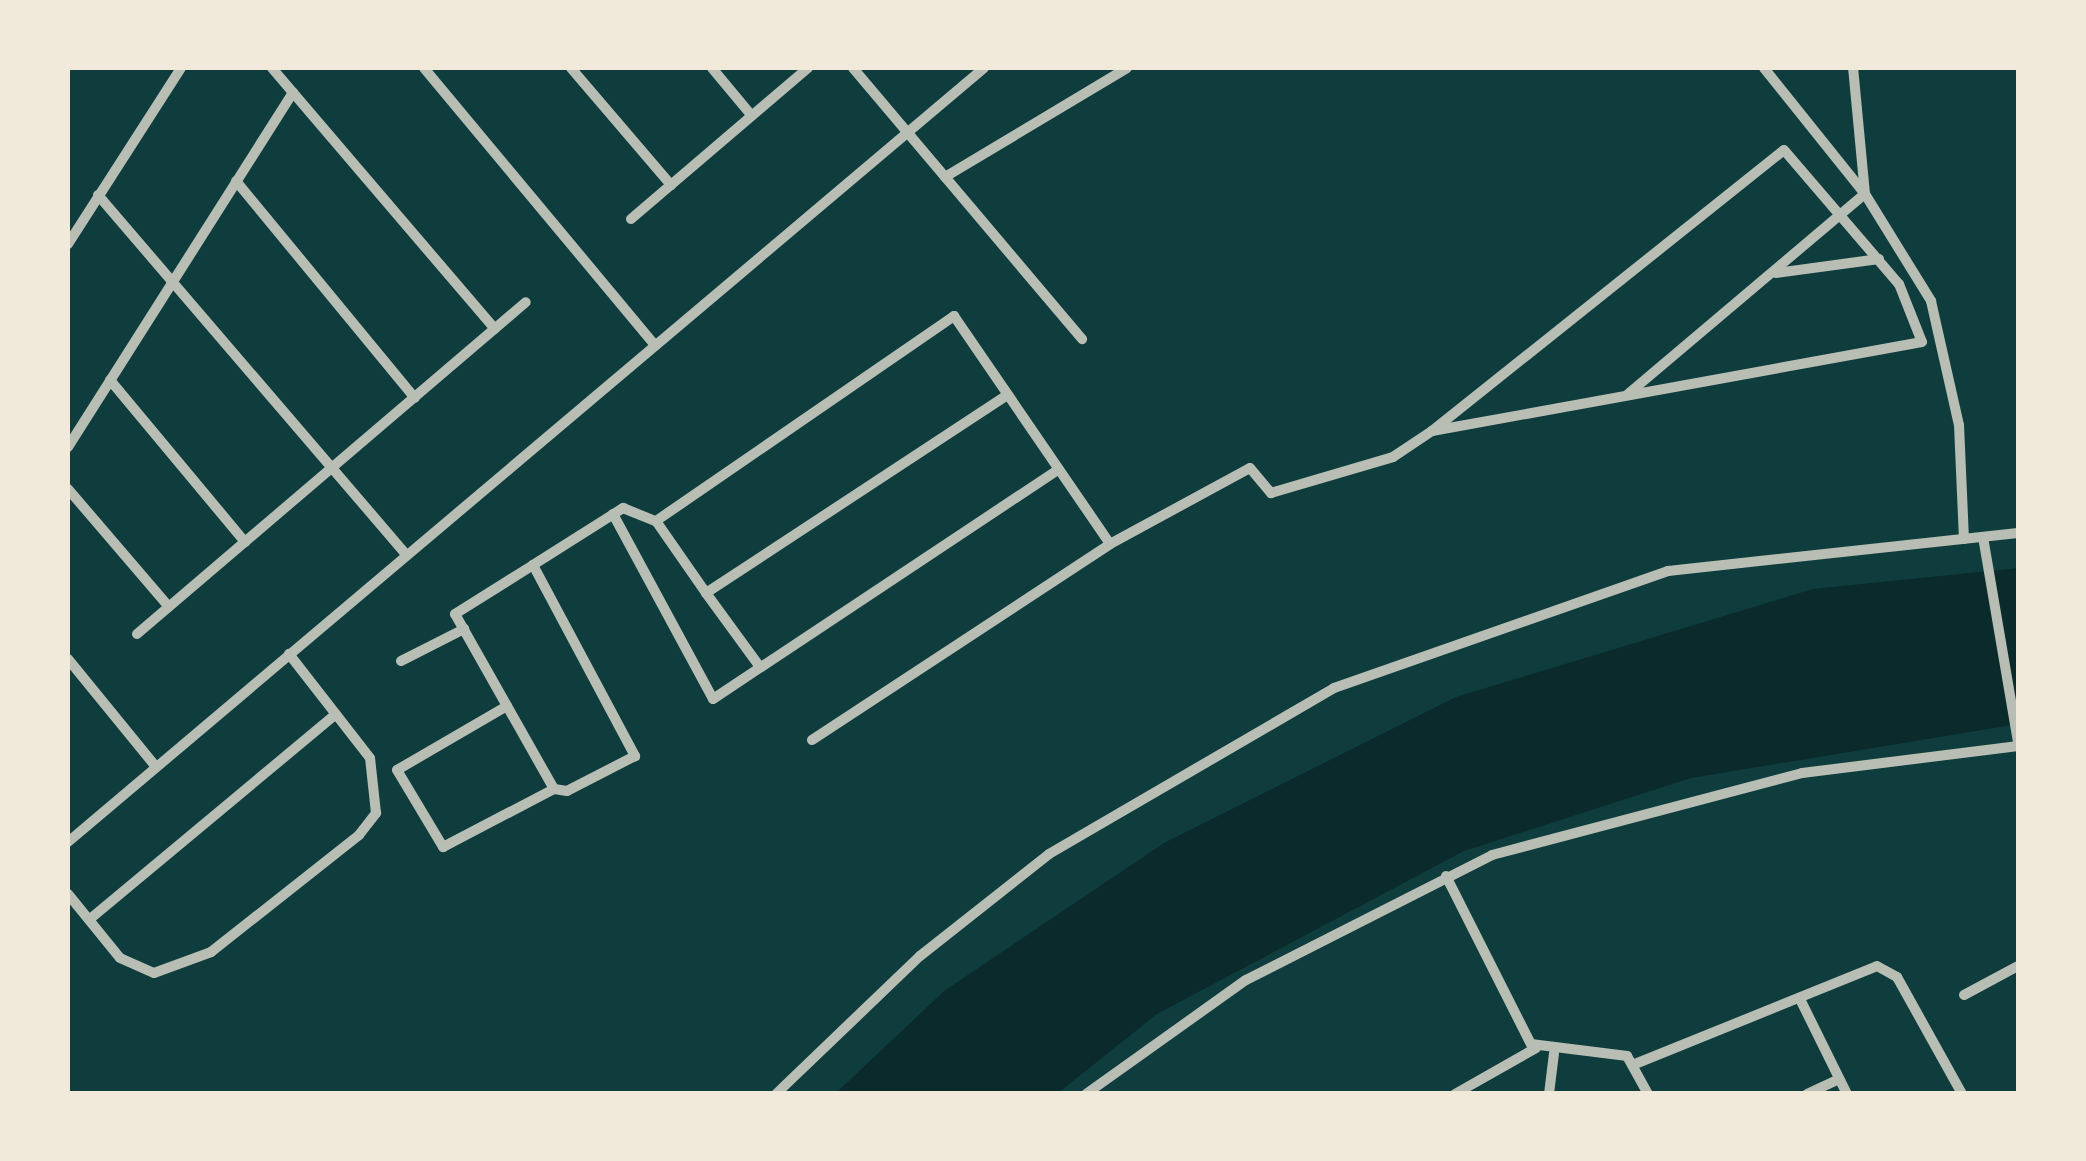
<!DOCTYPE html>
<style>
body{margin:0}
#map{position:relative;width:2086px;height:1161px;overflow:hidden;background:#0f3d3e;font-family:"Work Sans",sans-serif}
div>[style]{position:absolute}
.water>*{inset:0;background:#0a2a2b}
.minor>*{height:10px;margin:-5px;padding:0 5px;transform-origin:5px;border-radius:5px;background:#b8beb3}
span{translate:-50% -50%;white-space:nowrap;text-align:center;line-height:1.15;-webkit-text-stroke:10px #f1e9da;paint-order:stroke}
.frame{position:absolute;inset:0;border:70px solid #f1e9da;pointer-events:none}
</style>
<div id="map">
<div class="water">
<i style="clip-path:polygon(2018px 568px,2018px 724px,1691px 778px,1464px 851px,1157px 1014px,1058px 1093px,835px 1094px,944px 991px,1164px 843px,1456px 697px,1813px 589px)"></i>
</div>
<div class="minor">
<i style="left:272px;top:68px;width:343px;rotate:49.5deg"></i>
<i style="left:424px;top:68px;width:361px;rotate:50.2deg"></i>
<i style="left:571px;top:68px;width:154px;rotate:49.5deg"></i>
<i style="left:712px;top:68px;width:62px;rotate:50.2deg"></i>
<i style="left:853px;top:68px;width:355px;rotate:49.8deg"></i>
<i style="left:1764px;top:68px;width:161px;rotate:51.3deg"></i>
<i style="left:1865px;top:194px;width:126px;rotate:58.3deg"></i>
<i style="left:1931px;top:301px;width:127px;rotate:77.3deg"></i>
<i style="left:1959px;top:425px;width:114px;rotate:87.5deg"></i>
<i style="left:1784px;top:150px;width:177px;rotate:49.4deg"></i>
<i style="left:1899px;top:284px;width:62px;rotate:68.4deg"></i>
<i style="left:1922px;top:342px;width:498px;rotate:169.7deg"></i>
<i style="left:1432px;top:431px;width:450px;rotate:-38.6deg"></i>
<i style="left:945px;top:177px;width:212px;rotate:-30.9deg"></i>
<i style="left:236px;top:181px;width:281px;rotate:50.5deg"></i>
<i style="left:98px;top:195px;width:474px;rotate:49.4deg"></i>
<i style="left:631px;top:219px;width:233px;rotate:-40.5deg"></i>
<i style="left:68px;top:244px;width:209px;rotate:-57.3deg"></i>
<i style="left:1776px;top:273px;width:104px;rotate:-7.7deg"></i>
<i style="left:110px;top:380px;width:211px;rotate:50.2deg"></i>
<i style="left:1628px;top:394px;width:310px;rotate:-40.2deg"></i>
<i style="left:1865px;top:194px;width:127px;rotate:-95.4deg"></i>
<i style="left:68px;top:447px;width:420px;rotate:-57.6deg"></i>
<i style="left:68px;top:489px;width:155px;rotate:49.4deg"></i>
<i style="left:613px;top:514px;width:210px;rotate:61.6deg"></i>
<i style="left:713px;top:699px;width:415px;rotate:-33.6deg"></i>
<i style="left:656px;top:521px;width:88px;rotate:55.2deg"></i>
<i style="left:706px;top:593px;width:361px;rotate:-33.3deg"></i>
<i style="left:1983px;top:537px;width:207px;rotate:80.3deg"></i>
<i style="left:533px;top:565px;width:217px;rotate:61.9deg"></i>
<i style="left:635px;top:756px;width:76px;rotate:152.8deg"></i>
<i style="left:567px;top:791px;width:13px;rotate:-171deg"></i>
<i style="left:554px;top:789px;width:201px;rotate:-119.5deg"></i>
<i style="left:455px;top:614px;width:92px;rotate:-32.1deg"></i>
<i style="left:533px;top:565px;width:107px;rotate:-32.3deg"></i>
<i style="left:623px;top:508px;width:35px;rotate:22deg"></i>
<i style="left:656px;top:521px;width:362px;rotate:-34.5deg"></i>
<i style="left:954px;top:316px;width:276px;rotate:55.6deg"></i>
<i style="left:706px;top:593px;width:92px;rotate:53.9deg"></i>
<i style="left:137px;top:634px;width:511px;rotate:-40.48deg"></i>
<i style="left:68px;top:659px;width:139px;rotate:50.8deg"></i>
<i style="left:401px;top:661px;width:71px;rotate:-26.9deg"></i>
<i style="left:507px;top:706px;width:127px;rotate:149.8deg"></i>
<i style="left:397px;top:770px;width:90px;rotate:59.1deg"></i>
<i style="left:443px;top:847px;width:125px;rotate:-27.6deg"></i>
<i style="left:812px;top:740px;width:357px;rotate:-33.3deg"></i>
<i style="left:1110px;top:544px;width:159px;rotate:-28.5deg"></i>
<i style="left:1250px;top:468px;width:33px;rotate:50deg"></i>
<i style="left:1271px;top:493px;width:127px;rotate:-16.4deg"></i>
<i style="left:1393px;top:457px;width:47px;rotate:-33.7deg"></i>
<i style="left:68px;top:842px;width:1199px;rotate:-40.2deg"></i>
<i style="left:1446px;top:876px;width:188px;rotate:63.2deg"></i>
<i style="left:1531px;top:1044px;width:97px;rotate:7.1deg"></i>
<i style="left:1627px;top:1056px;width:43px;rotate:61.1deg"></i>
<i style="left:68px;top:894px;width:82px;rotate:50.9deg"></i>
<i style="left:120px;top:958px;width:37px;rotate:24deg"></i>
<i style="left:154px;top:973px;width:61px;rotate:-20.2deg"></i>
<i style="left:211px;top:952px;width:189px;rotate:-38.3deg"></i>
<i style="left:359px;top:835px;width:28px;rotate:-52deg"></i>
<i style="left:376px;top:813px;width:55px;rotate:-96.2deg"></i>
<i style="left:370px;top:758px;width:132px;rotate:-127.9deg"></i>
<i style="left:90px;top:919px;width:320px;rotate:-39.8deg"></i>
<i style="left:1964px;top:995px;width:61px;rotate:-28.2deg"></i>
<i style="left:1801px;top:1001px;width:104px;rotate:63.7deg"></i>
<i style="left:1635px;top:1064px;width:261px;rotate:-22deg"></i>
<i style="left:1877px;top:966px;width:23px;rotate:29deg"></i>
<i style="left:1897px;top:977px;width:134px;rotate:60.9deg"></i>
<i style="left:776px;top:1094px;width:199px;rotate:-43.8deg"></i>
<i style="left:920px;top:956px;width:164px;rotate:-38.3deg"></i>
<i style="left:1049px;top:854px;width:330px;rotate:-30.2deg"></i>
<i style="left:1334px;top:688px;width:354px;rotate:-19.3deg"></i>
<i style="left:1668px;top:571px;width:352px;rotate:-6.2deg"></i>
<i style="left:1086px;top:1094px;width:196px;rotate:-35.5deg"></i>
<i style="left:1246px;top:980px;width:276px;rotate:-26.9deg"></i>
<i style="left:1492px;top:855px;width:321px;rotate:-14.8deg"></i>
<i style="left:1802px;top:773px;width:218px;rotate:-7.1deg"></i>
<i style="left:1455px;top:1094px;width:93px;rotate:-29.6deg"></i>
<i style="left:1549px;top:1094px;width:41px;rotate:-83deg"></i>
<i style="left:1807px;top:1094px;width:35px;rotate:-25deg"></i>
</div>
<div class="frame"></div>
</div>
